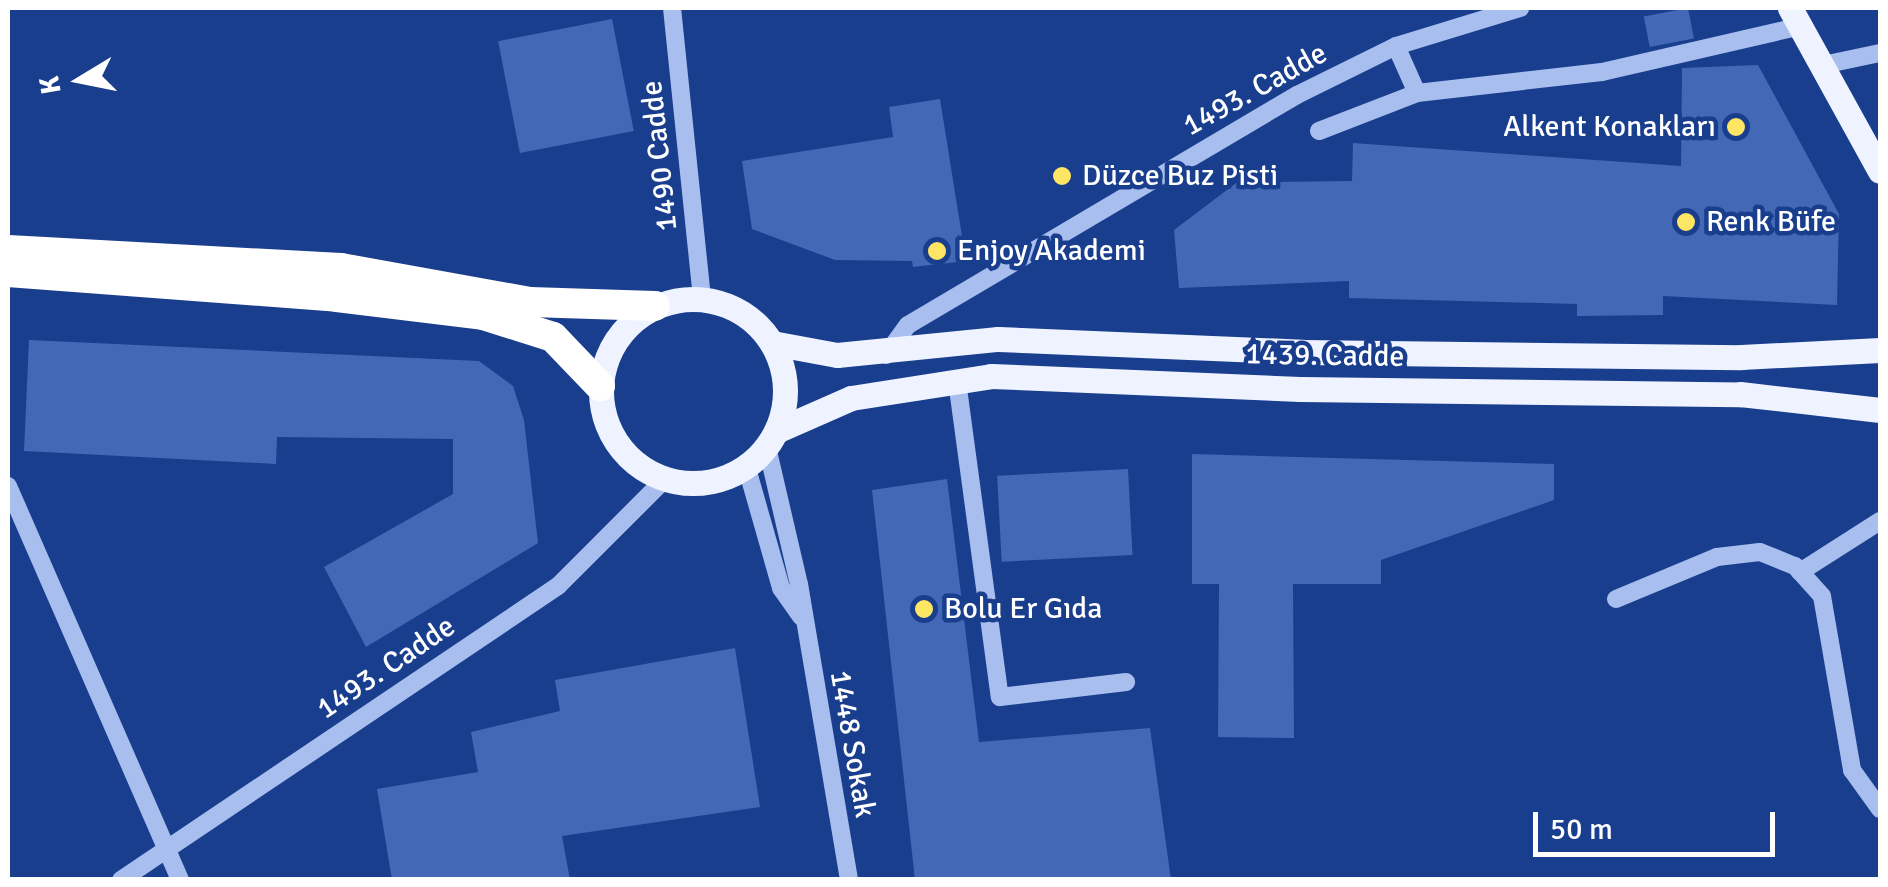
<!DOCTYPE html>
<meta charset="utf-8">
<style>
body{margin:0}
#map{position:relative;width:1888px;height:887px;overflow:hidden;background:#1a3e8e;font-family:Signika,sans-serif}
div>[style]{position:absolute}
.building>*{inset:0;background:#4368b6;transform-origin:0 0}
.minor>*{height:18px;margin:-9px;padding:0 9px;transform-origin:9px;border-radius:9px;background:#a7beee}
.major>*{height:25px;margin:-12.5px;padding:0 12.5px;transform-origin:12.5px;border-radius:12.5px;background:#eef3ff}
.major>.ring{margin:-12.5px;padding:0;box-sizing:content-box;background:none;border:25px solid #eef3ff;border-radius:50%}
.highway>*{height:30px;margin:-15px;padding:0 15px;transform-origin:15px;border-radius:15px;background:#fff}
.dots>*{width:28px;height:28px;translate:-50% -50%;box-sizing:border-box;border:5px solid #1a3e8e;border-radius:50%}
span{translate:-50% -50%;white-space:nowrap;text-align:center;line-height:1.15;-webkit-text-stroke:9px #1a3e8e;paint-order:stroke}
.street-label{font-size:30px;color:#fff}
.poi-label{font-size:30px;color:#fff}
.right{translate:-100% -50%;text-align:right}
.left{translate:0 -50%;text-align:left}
.frame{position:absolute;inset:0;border:10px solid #fff;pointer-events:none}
.north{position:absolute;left:30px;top:30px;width:100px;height:100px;-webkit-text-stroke:8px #1a3e8e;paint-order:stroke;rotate:260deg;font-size:28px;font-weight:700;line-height:40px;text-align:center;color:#fff}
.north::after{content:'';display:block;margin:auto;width:35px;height:45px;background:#fff;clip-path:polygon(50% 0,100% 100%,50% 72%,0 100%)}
.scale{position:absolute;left:1533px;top:812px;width:242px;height:45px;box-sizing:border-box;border:5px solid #fff;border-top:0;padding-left:12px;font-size:30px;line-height:35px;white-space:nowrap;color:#fff;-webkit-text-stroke:8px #1a3e8e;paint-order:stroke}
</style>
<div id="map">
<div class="building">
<i style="left:1688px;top:8px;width:31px;height:45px;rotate:79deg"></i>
<i style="left:612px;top:19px;width:114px;height:116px;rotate:79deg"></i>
<i style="clip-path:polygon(1758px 65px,1839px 214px,1837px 305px,1663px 296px,1663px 315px,1577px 316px,1577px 304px,1349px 298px,1349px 281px,1179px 288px,1174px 230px,1256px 168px,1268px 182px,1352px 181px,1353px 143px,1681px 166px,1682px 68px)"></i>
<i style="clip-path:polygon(940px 99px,966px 261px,913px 267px,912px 261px,835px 260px,752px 229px,742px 161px,893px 137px,889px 107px)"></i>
<i style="clip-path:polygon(29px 340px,479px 361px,513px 386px,524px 420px,538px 543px,366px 647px,324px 567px,453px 494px,453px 439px,277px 437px,276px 464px,24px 451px)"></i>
<i style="clip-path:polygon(1192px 454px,1554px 464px,1554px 500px,1381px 560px,1381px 584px,1293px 584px,1294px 738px,1218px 737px,1219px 584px,1192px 584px)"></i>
<i style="left:1128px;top:469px;width:86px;height:131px;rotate:87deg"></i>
<i style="clip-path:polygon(947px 479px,979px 742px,1150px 728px,1171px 880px,915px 880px,872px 490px)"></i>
<i style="clip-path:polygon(735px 648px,760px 807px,562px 836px,570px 880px,392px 880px,377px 789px,478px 772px,471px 732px,560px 711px,555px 680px)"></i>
</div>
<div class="minor">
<i style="left:672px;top:8px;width:293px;rotate:84.1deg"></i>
<i style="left:1396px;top:46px;width:51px;rotate:65.9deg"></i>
<i style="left:1823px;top:65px;width:58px;rotate:-11.9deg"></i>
<i style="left:1319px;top:131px;width:105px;rotate:-21.2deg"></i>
<i style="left:1417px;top:93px;width:186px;rotate:-6.5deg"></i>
<i style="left:1602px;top:72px;width:204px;rotate:-13deg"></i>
<i style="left:886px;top:355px;width:37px;rotate:-54deg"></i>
<i style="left:908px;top:325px;width:452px;rotate:-30.6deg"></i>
<i style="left:1297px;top:95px;width:110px;rotate:-26.3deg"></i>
<i style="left:1396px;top:46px;width:130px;rotate:-17deg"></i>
<i style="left:957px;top:381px;width:319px;rotate:82.3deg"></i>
<i style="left:1000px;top:697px;width:127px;rotate:-6.8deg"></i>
<i style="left:767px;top:447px;width:141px;rotate:76.9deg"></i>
<i style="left:799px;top:584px;width:300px;rotate:80.4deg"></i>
<i style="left:746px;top:465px;width:128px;rotate:74.1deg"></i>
<i style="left:781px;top:588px;width:35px;rotate:55deg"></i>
<i style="left:8px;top:486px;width:430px;rotate:66.4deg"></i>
<i style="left:1800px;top:572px;width:95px;rotate:-32.5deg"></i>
<i style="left:1616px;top:599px;width:109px;rotate:-22.6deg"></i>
<i style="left:1717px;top:557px;width:43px;rotate:-6.6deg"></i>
<i style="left:1760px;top:552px;width:38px;rotate:22deg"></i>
<i style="left:1795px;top:566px;width:40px;rotate:48deg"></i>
<i style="left:1822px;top:596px;width:177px;rotate:80.2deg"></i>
<i style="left:1852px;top:770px;width:48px;rotate:54.3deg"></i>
<i style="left:121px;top:880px;width:527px;rotate:-33.93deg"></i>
<i style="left:558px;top:586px;width:150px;rotate:-45deg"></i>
</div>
<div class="major">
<i style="left:1790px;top:8px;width:186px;rotate:61.1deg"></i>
<i class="ring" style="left:601px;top:299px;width:159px;height:159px"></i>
<i style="left:772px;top:343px;width:66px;rotate:10.5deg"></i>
<i style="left:837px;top:355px;width:162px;rotate:-5.7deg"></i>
<i style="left:998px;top:339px;width:304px;rotate:2.4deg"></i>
<i style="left:1302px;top:352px;width:439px;rotate:0.7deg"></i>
<i style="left:1741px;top:357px;width:139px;rotate:-2.9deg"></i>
<i style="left:776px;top:431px;width:82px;rotate:-23.7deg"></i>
<i style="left:851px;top:398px;width:142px;rotate:-8.9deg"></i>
<i style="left:991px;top:376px;width:309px;rotate:2.4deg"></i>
<i style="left:1300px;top:389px;width:440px;rotate:0.7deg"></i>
<i style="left:1740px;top:394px;width:141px;rotate:6.5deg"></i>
</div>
<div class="highway">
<i style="left:8px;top:250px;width:333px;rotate:3.1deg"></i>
<i style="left:341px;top:268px;width:192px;rotate:10.2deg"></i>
<i style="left:530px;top:302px;width:125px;rotate:1.8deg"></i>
<i style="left:8px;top:272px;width:330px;rotate:4.3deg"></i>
<i style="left:337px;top:297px;width:147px;rotate:7deg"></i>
<i style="left:483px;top:315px;width:73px;rotate:17.4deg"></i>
<i style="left:553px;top:337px;width:68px;rotate:46.2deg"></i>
</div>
<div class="dots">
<i style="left:1736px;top:127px;background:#ffe564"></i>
<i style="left:1062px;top:176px;background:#ffe564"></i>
<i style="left:1686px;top:222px;background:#ffe564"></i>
<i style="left:937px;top:251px;background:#ffe564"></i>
<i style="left:924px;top:609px;background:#ffe564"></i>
</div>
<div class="street-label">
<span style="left:1255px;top:90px;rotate:-29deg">1493. Cadde</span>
<span style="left:660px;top:156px;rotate:-96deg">1490 Cadde</span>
<span style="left:1325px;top:356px;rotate:1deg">1439. Cadde</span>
<span style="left:386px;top:668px;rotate:-34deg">1493. Cadde</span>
<span style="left:852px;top:744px;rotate:80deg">1448 Sokak</span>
</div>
<div class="poi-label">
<span class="right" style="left:1716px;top:127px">Alkent Konakları</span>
<span class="left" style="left:1082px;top:176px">Düzce Buz Pisti</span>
<span class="left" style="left:1706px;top:222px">Renk Büfe</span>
<span class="left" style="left:957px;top:251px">Enjoy Akademi</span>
<span class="left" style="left:944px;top:609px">Bolu Er Gıda</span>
</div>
<div class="frame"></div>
<div class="north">K</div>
<div class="scale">50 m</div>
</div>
